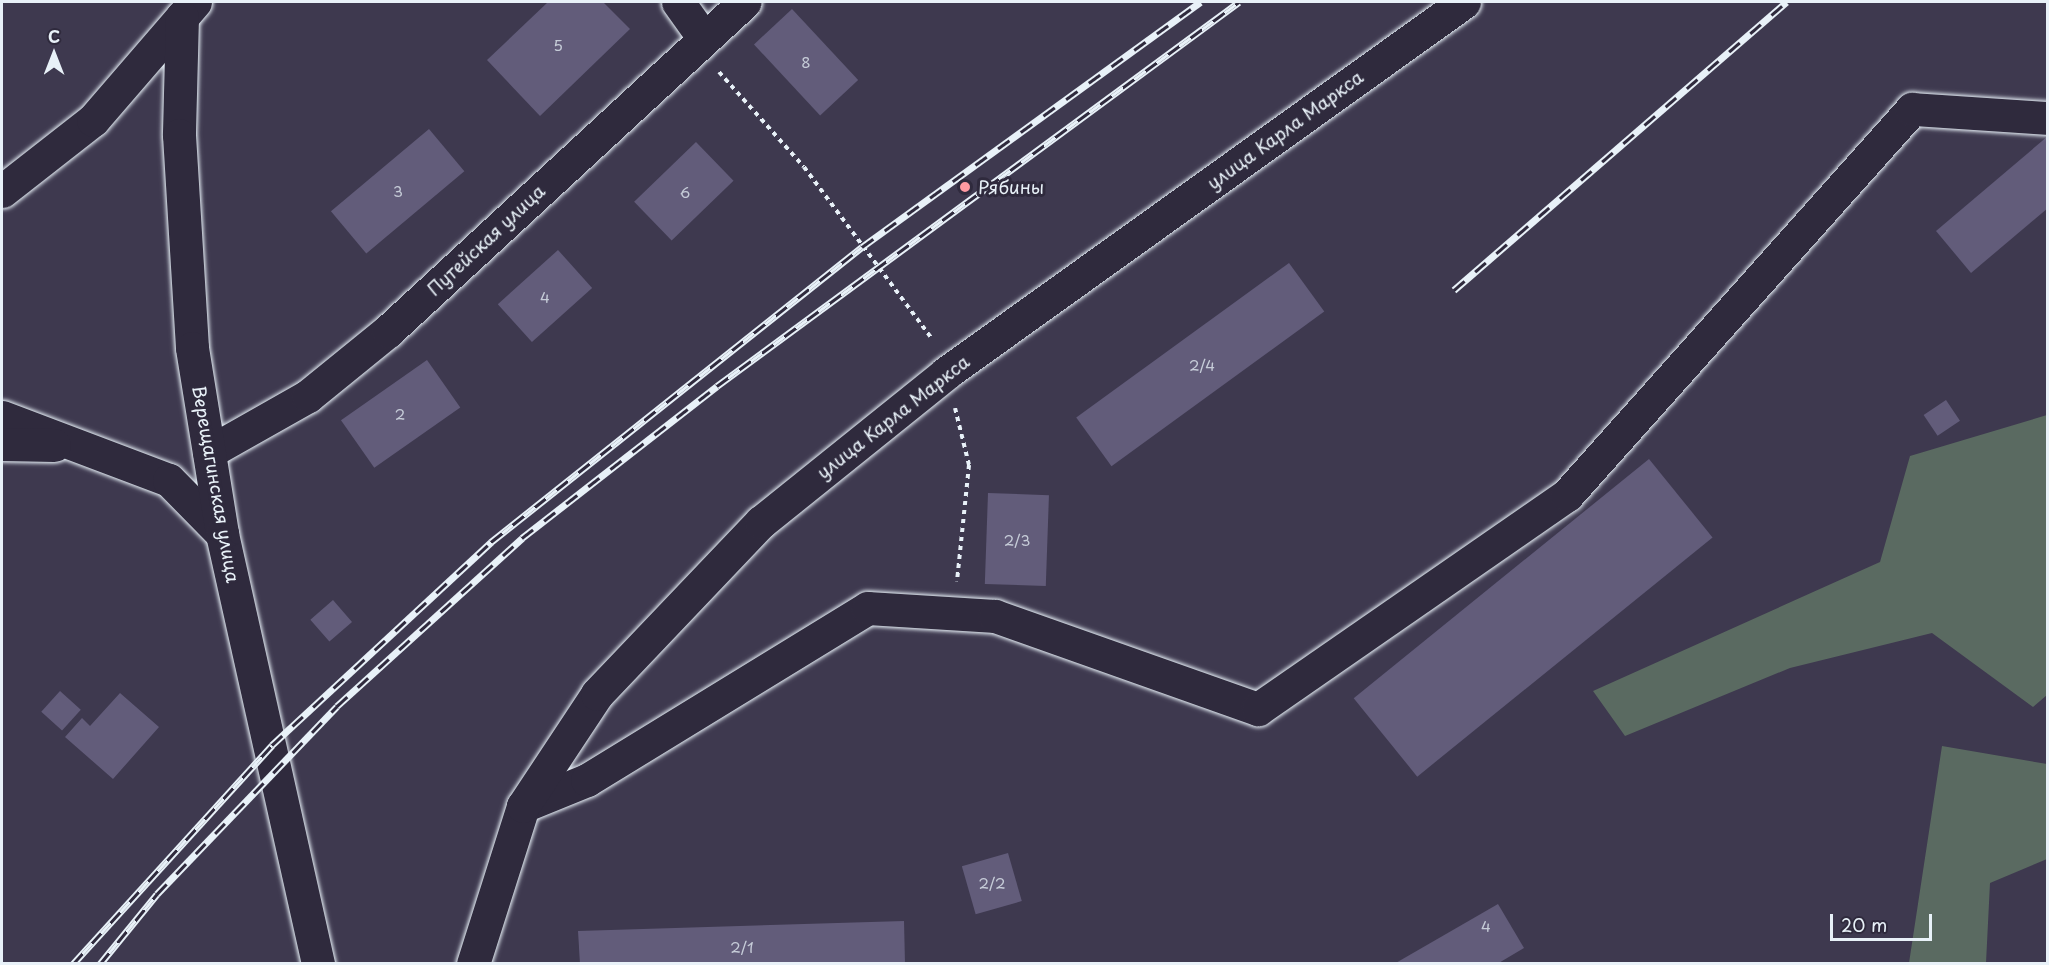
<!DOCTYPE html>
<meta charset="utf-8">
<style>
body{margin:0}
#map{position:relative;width:2049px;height:965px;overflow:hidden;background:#3e394f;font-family:"Playpen Sans",sans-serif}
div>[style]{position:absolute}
.green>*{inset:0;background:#5a6a61}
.building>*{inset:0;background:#625c7a;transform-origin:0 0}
.path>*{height:4px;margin-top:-2px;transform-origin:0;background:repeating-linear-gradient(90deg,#e8f1f8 0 4.5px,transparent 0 9px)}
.roads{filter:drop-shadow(0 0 2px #e8f1f8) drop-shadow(0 0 2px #e8f1f8)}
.minor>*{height:33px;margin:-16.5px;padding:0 16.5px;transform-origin:16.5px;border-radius:16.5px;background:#2f2a3d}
.major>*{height:33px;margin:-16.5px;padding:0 16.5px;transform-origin:16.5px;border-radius:16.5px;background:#2f2a3d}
.rail>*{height:7px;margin-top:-3.5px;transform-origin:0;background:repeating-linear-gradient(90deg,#2f2a3d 0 14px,#e8f1f8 0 28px);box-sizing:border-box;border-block:2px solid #e8f1f8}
.dots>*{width:16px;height:16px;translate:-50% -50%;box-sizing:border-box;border:3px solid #2f2a3d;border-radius:50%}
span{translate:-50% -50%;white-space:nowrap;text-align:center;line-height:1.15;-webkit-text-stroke:6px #2f2a3d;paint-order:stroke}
.number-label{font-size:15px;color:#c6ccd8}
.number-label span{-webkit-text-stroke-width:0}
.street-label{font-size:18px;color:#e8f1f8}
.poi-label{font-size:18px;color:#e8f1f8}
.left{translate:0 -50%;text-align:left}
.frame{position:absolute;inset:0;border:3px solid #e8f1f8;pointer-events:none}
.north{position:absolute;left:24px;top:24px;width:60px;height:60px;-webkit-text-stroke:4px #2f2a3d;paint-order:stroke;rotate:0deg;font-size:16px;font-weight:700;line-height:24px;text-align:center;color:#e8f1f8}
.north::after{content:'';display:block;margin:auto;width:21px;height:27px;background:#e8f1f8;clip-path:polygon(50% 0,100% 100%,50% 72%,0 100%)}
.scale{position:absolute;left:1830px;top:914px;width:102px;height:27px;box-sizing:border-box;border:3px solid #e8f1f8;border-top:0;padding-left:8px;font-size:18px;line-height:21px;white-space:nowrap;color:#e8f1f8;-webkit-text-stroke:4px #2f2a3d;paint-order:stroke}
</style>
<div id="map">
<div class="green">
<i style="clip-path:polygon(2047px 415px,2047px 695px,2033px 707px,1932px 633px,1790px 668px,1625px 736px,1593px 691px,1880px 562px,1910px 456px)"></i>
<i style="clip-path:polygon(1942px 746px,2047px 764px,2047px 859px,1990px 883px,1986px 963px,1909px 963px)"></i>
</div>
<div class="building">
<i style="clip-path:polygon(548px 2px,603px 2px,630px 29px,540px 116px,487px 60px)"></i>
<i style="left:792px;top:9px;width:97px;height:52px;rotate:47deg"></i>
<i style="left:429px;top:129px;width:55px;height:128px;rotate:50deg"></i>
<i style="clip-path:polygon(2048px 136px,2048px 208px,1971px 273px,1936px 231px)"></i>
<i style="left:696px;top:142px;width:54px;height:86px;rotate:46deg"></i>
<i style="left:558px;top:250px;width:51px;height:81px;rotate:48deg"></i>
<i style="left:1289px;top:263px;width:60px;height:263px;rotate:54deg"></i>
<i style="left:427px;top:360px;width:58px;height:105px;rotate:55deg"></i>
<i style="left:1946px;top:400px;width:25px;height:27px;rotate:56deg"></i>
<i style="left:1649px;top:459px;width:101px;height:380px;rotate:51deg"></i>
<i style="left:988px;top:493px;width:61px;height:91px;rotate:2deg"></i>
<i style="left:333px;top:600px;width:29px;height:30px;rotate:49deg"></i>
<i style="left:60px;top:691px;width:28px;height:28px;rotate:42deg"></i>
<i style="clip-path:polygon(120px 693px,159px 727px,113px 779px,65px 737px,82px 718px,90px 726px)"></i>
<i style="left:1008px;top:853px;width:50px;height:48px;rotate:74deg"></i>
<i style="clip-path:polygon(1498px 904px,1524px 948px,1497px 964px,1394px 964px)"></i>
<i style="clip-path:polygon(904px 921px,905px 964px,580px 964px,578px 931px)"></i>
</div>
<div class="path">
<i style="left:719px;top:72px;width:127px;rotate:48.2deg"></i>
<i style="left:804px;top:167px;width:214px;rotate:53.3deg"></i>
<i style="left:955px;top:408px;width:59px;rotate:76.2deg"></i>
<i style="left:969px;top:465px;width:117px;rotate:95.9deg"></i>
</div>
<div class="roads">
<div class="minor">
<i style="left:678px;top:2px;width:43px;rotate:54.5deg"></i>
<i style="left:2px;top:191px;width:115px;rotate:-38deg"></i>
<i style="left:93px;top:120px;width:136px;rotate:-49.2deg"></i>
<i style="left:2px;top:417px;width:178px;rotate:20.7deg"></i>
<i style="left:169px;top:480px;width:76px;rotate:45.5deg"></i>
<i style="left:2px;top:444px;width:52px;rotate:1.1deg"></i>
<i style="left:209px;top:452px;width:114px;rotate:-29.5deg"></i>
<i style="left:308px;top:396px;width:103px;rotate:-39.1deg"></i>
<i style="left:388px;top:331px;width:485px;rotate:-42.7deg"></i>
<i style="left:523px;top:806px;width:69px;rotate:-22.1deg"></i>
<i style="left:587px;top:780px;width:329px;rotate:-31.5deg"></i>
<i style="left:868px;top:608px;width:127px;rotate:3.6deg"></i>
<i style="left:995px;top:616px;width:279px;rotate:19.5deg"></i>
<i style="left:1258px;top:709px;width:376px;rotate:-34.7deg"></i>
<i style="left:1567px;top:495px;width:518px;rotate:-48.21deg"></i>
<i style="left:1912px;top:109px;width:136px;rotate:3.8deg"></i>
</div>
<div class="major">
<i style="left:195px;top:2px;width:20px;rotate:131deg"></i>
<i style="left:182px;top:17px;width:118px;rotate:91.5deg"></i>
<i style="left:179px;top:135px;width:213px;rotate:86.5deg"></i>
<i style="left:192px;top:348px;width:188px;rotate:80.8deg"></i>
<i style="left:222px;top:534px;width:441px;rotate:77.4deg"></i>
<i style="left:473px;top:964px;width:166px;rotate:-72.4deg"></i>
<i style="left:523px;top:806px;width:134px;rotate:-56.5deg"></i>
<i style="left:597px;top:694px;width:238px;rotate:-46.4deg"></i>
<i style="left:761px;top:522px;width:238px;rotate:-38.8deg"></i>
<i style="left:946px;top:373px;width:637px;rotate:-35.61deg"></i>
</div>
</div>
<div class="rail">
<i style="left:1454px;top:290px;width:440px;rotate:-40.9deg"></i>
<i style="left:73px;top:964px;width:296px;rotate:-47.7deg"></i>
<i style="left:272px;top:745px;width:299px;rotate:-42.8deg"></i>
<i style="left:491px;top:542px;width:474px;rotate:-38.5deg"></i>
<i style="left:862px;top:247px;width:418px;rotate:-35.9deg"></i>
<i style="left:100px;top:964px;width:90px;rotate:-50.8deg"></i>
<i style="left:157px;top:894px;width:260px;rotate:-46.2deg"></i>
<i style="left:337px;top:706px;width:250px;rotate:-42.2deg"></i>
<i style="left:522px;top:538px;width:247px;rotate:-37.9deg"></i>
<i style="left:717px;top:386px;width:648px;rotate:-36.34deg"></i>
</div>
<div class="dots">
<i style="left:965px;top:187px;background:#ff9aa2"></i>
</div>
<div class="number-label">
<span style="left:558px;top:45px">5</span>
<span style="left:806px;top:62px">8</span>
<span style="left:398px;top:191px">3</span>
<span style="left:685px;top:192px">6</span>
<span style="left:545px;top:297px">4</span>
<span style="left:1202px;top:365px">2/4</span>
<span style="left:400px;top:414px">2</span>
<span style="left:1017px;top:540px">2/3</span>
<span style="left:992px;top:883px">2/2</span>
<span style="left:1486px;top:926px">4</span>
<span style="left:742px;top:947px">2/1</span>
</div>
<div class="street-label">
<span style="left:1285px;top:130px;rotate:-36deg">улица Карла Маркса</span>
<span style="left:486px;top:240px;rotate:-43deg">Путейская улица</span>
<span style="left:893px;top:417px;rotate:-38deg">улица Карла Маркса</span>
<span style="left:216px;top:484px;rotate:80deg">Верещагинская улица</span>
</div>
<div class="poi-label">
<span class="left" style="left:978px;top:187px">Рябины</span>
</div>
<div class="frame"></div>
<div class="north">С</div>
<div class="scale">20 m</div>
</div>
